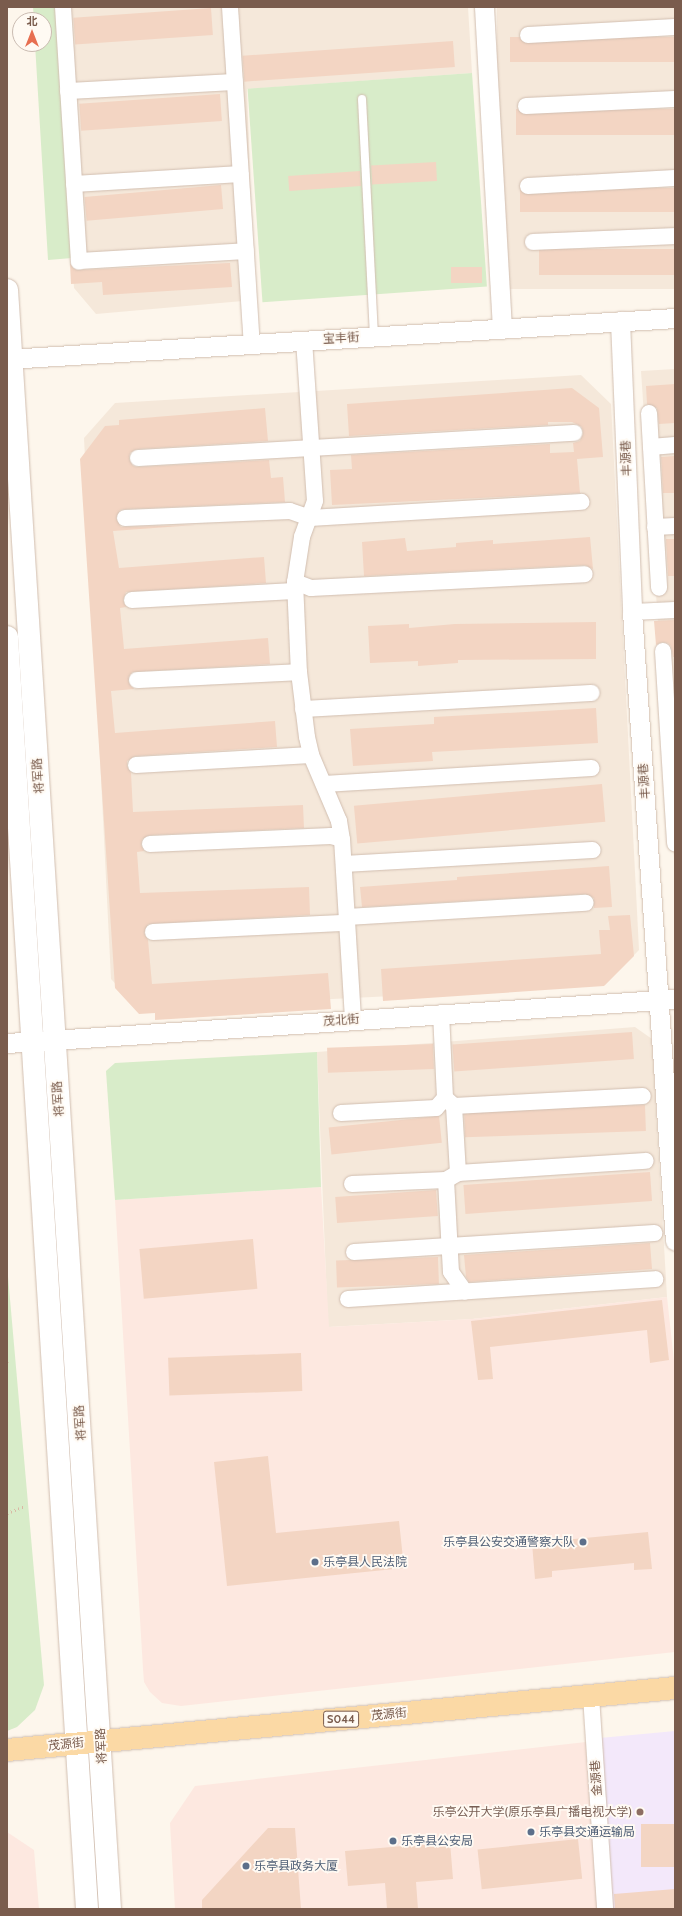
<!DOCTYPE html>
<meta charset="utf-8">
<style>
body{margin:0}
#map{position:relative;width:682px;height:1916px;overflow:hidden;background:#fdf6ec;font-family:Cabin,"Noto Sans SC",sans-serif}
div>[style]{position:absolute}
.residential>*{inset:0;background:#f5e8da;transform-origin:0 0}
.commercial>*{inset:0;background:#fde8e0}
.education>*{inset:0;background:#f3e8fa}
.green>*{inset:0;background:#d8ecc9;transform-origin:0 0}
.building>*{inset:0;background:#f3d5c3;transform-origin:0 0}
.path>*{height:2.5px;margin-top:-1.25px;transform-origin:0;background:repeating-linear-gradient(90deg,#d9b8a5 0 1px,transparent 0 4px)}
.roads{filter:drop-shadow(0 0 1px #d1beb0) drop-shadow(0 0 1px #d1beb0)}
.service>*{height:8px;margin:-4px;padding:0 4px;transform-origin:4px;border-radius:4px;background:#fff}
.minor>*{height:16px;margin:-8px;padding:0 8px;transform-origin:8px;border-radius:8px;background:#fff}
.tertiary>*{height:19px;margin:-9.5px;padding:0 9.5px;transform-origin:9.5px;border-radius:9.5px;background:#fff}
.secondary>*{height:22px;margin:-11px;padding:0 11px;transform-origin:11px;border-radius:11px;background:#fff}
.primary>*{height:22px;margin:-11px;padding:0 11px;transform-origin:11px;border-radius:11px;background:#fbd9a5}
.dots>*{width:11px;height:11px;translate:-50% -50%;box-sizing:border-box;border:2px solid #fffaf3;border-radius:50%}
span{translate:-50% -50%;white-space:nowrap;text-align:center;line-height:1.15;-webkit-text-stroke:3.5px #fffaf3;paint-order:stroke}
.shield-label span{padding:1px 3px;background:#fffaf3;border:1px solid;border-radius:3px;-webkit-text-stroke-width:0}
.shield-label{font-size:11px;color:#7a5c4d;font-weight:700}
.street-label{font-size:12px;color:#7a5c4d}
.service-label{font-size:12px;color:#4e5e75}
.right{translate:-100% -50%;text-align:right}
.left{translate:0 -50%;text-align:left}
.education-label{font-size:12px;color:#785e54}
.frame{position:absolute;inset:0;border:8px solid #7a5c4d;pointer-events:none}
.north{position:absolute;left:12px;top:12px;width:40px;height:40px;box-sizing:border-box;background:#fffaf3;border:1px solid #cabbb1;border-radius:50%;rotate:0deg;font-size:11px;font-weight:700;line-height:16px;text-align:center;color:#7a5c4d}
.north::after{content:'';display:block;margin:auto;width:14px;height:18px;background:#e76f51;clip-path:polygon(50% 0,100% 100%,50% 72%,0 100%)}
</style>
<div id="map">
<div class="residential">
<i style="clip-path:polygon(59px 7px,468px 7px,472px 73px,247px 89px,254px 300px,96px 314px,74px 288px)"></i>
<i style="left:497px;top:7px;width:178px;height:282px"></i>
<i style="clip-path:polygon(675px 369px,675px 875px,641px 371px)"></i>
<i style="clip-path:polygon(581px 375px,611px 404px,639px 950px,605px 985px,139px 1009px,111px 979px,84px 438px,115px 403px)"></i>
<i style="clip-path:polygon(635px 1027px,652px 1039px,667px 1297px,472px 1319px,328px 1327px,317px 1052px)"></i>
</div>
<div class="commercial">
<i style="clip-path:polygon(321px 1187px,329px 1327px,472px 1319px,667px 1297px,675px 1370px,675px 1652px,181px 1706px,162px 1703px,150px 1692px,144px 1682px,143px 1669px,115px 1200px)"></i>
<i style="clip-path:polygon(586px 1742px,598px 1909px,175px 1909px,170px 1823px,195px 1786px)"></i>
<i style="clip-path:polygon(7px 1832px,34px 1850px,39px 1909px,7px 1909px)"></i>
</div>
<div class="education">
<i style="clip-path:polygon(675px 1731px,675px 1909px,612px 1909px,600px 1738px)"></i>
</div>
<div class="green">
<i style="clip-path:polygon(33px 7px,59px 7px,72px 258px,48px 260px,35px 44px,44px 44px,44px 20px,34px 20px)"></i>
<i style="left:472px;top:73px;width:214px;height:225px;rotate:86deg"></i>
<i style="clip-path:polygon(317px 1052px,321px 1187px,115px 1200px,106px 1071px,115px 1063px)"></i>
<i style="clip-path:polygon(7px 1265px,44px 1685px,35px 1710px,17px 1727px,7px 1731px)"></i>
</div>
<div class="building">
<i style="left:211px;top:8px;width:27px;height:138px;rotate:86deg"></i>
<i style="left:675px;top:37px;width:25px;height:165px;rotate:90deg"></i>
<i style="left:453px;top:41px;width:26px;height:211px;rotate:86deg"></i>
<i style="left:220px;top:94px;width:27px;height:141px;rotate:86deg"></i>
<i style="left:675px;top:109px;width:26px;height:159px;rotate:90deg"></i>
<i style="left:436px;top:162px;width:19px;height:65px;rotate:87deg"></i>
<i style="left:360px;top:171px;width:15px;height:72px;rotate:86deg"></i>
<i style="left:221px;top:185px;width:24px;height:137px;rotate:85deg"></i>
<i style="left:675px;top:188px;width:24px;height:155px;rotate:90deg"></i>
<i style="left:675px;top:249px;width:26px;height:136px;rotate:90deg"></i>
<i style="clip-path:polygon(70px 263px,74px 269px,80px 270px,230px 263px,232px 287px,103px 295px,102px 282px,71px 284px)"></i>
<i style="left:451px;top:267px;width:31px;height:16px"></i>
<i style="clip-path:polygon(675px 384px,675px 423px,659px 424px,657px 408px,647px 404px,646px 386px)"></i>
<i style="clip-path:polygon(572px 388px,599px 408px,603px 457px,577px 459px,580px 493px,332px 505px,330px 470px,352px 469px,351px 455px,550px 444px,550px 453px,574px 452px,573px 443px,580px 441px,583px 433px,582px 427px,572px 422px,548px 422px,548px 425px,349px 436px,347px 404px)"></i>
<i style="clip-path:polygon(265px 408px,268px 441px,137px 449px,130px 453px,129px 459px,133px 466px,139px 467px,269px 460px,271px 478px,283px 477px,285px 502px,125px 509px,120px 510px,116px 518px,121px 527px,195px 525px,113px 531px,119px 568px,264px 557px,266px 583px,126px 592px,123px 600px,126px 607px,120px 608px,124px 649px,268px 638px,270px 664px,132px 672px,128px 681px,134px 689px,111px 691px,115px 733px,275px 721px,277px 747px,135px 756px,127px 761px,127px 766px,131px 773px,133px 812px,303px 805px,304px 828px,150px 835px,142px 839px,141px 845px,144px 851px,137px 852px,140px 893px,309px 887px,310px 915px,148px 924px,144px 933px,148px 940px,152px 984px,328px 973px,331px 1009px,155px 1020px,155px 1013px,139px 1014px,115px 988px,80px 459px,105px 426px,119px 425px,119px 420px)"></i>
<i style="clip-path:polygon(675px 456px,675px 493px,663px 493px,661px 457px)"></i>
<i style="clip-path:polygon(590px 537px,593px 569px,585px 565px,364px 576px,362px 542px,405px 538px,407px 551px,456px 547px,456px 543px,493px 540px,493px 544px)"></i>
<i style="clip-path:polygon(666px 539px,675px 539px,675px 576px,668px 576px)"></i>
<i style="clip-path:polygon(675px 620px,675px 657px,673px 657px,671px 646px,668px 643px,662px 642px,656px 645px,654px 621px)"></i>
<i style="clip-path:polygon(596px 622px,596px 659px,458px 660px,458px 663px,418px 666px,418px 661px,370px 663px,368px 626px,409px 624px,409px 628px,455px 624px)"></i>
<i style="clip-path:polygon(596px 708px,598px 743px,432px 752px,433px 761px,353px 766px,350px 729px,434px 724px,434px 717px)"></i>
<i style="left:602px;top:784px;width:38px;height:249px;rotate:85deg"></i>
<i style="clip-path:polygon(609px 866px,612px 907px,594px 908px,594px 898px,585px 894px,362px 907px,360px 887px,457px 880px,457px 877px)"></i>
<i style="clip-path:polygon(630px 915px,634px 956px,604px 986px,383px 1001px,381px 969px,601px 954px,599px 930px,610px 930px,608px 916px)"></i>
<i style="left:632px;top:1032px;width:27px;height:180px;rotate:86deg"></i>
<i style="left:433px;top:1044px;width:25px;height:106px;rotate:88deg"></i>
<i style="left:645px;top:1105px;width:26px;height:181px;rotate:88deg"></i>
<i style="left:439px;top:1116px;width:27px;height:111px;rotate:84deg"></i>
<i style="left:650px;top:1172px;width:29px;height:187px;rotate:86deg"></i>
<i style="left:436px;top:1190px;width:26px;height:101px;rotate:86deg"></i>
<i style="left:253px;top:1239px;width:50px;height:114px;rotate:85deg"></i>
<i style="clip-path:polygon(650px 1243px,652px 1269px,469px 1282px,466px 1277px,464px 1255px)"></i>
<i style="left:438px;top:1257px;width:27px;height:102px;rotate:88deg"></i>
<i style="clip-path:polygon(662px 1300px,669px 1360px,650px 1363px,647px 1330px,490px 1347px,493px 1379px,478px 1380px,471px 1321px)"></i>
<i style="left:301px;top:1353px;width:38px;height:133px;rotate:88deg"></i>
<i style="clip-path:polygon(268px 1456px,276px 1533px,399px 1521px,404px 1568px,227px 1586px,214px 1462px)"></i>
<i style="clip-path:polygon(648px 1532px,652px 1569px,634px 1570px,634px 1563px,552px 1571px,552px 1577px,535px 1579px,532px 1543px)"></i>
<i style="left:675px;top:1824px;width:43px;height:34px;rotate:90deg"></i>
<i style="clip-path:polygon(268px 1828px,295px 1828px,301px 1909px,202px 1909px,202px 1900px)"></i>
<i style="left:578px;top:1839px;width:40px;height:101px;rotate:84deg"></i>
<i style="clip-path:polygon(450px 1842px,453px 1879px,416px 1882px,418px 1909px,387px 1909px,385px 1883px,348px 1886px,345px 1851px)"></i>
<i style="clip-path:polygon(675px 1889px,675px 1909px,615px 1909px,614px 1894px)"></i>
</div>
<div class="path">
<i style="left:7px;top:1362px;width:3px;rotate:-72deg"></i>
<i style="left:7px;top:1513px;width:19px;rotate:-21deg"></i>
</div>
<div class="roads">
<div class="service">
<i style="left:362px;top:99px;width:237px;rotate:87.1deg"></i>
</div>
<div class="minor">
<i style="left:63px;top:7px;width:255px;rotate:86.4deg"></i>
<i style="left:79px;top:261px;width:167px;rotate:-3.4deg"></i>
<i style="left:230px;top:7px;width:337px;rotate:86.3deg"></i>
<i style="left:528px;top:35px;width:147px;rotate:-3.1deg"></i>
<i style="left:68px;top:91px;width:167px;rotate:-3.1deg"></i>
<i style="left:526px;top:106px;width:149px;rotate:-2.7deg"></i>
<i style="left:74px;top:184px;width:167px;rotate:-3.4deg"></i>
<i style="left:528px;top:186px;width:147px;rotate:-3.1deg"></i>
<i style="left:533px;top:242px;width:142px;rotate:-2.4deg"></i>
<i style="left:304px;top:340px;width:161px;rotate:86.1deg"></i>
<i style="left:315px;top:501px;width:38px;rotate:110deg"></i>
<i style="left:302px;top:537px;width:46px;rotate:98.8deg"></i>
<i style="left:295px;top:582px;width:90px;rotate:87.5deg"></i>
<i style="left:299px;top:672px;width:65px;rotate:83deg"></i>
<i style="left:307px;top:737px;width:18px;rotate:77deg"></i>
<i style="left:311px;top:755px;width:72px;rotate:67deg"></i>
<i style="left:339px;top:821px;width:18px;rotate:81deg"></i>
<i style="left:342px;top:839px;width:180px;rotate:86.5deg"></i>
<i style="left:649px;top:413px;width:175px;rotate:86.7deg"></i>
<i style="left:651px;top:447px;width:24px;rotate:-5deg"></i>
<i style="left:138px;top:458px;width:437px;rotate:-3.3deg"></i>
<i style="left:125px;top:518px;width:165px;rotate:-2.4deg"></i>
<i style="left:290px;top:511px;width:21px;rotate:19deg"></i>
<i style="left:310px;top:518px;width:272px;rotate:-3.4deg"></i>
<i style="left:655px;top:527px;width:20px;rotate:-3deg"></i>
<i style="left:295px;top:582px;width:17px;rotate:21deg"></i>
<i style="left:311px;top:588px;width:274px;rotate:-2.9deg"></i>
<i style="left:132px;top:600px;width:162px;rotate:-3.2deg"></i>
<i style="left:632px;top:612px;width:43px;rotate:-2.7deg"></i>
<i style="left:663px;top:651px;width:193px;rotate:86.4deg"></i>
<i style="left:137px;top:680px;width:162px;rotate:-2.8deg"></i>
<i style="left:303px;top:709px;width:289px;rotate:-3.2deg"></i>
<i style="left:136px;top:765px;width:175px;rotate:-3.3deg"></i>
<i style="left:324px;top:784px;width:268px;rotate:-3.4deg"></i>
<i style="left:150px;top:844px;width:181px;rotate:-2.5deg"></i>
<i style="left:331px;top:836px;width:11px;rotate:15deg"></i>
<i style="left:344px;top:864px;width:249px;rotate:-3.2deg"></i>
<i style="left:347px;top:917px;width:239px;rotate:-3.4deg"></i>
<i style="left:153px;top:932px;width:194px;rotate:-2.7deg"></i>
<i style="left:441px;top:1013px;width:85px;rotate:87.3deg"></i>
<i style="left:445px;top:1098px;width:12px;rotate:42deg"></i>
<i style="left:454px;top:1106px;width:67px;rotate:86.6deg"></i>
<i style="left:454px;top:1106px;width:189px;rotate:-3deg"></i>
<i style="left:341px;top:1113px;width:95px;rotate:-3deg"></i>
<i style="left:436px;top:1108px;width:13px;rotate:-48deg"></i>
<i style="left:446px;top:1180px;width:14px;rotate:-30deg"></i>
<i style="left:458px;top:1173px;width:188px;rotate:-3.7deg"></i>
<i style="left:352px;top:1184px;width:94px;rotate:-2.4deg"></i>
<i style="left:446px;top:1180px;width:92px;rotate:86.9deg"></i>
<i style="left:451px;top:1272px;width:24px;rotate:55deg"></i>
<i style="left:354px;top:1252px;width:301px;rotate:-3.6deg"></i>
<i style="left:348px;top:1299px;width:308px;rotate:-3.7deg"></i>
<i style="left:591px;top:1696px;width:213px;rotate:86.2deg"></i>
</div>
<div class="tertiary">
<i style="left:484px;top:7px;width:322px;rotate:86.8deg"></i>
<i style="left:620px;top:321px;width:291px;rotate:87.6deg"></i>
<i style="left:632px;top:612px;width:630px;rotate:86.09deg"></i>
<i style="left:7px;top:359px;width:669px;rotate:-3.51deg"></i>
<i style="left:7px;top:1043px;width:669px;rotate:-3.77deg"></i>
</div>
<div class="secondary">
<i style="left:7px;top:290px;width:1622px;rotate:86.36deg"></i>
<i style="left:7px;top:637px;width:1275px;rotate:86.4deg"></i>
</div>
<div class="primary">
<i style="left:7px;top:1750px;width:671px;rotate:-5.3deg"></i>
</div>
</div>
<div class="dots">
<i style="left:583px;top:1542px;background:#5c6f8a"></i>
<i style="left:315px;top:1562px;background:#5c6f8a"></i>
<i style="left:640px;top:1812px;background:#8d6e63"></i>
<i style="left:531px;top:1832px;background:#5c6f8a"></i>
<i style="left:393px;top:1841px;background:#5c6f8a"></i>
<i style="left:246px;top:1866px;background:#5c6f8a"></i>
</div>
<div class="shield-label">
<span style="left:341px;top:1719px">S044</span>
</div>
<div class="street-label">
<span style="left:341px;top:338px;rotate:-3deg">宝丰街</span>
<span style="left:626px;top:458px;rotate:-92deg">丰源巷</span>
<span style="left:38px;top:776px;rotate:-94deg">将军路</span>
<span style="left:644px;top:781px;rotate:-94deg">丰源巷</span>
<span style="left:341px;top:1020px;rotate:-4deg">茂北街</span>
<span style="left:58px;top:1099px;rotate:-94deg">将军路</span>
<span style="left:80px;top:1423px;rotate:-94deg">将军路</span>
<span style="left:389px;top:1714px;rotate:-5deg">茂源街</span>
<span style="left:66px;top:1744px;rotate:-6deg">茂源街</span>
<span style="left:101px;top:1746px;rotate:-93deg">将军路</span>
<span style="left:596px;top:1778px;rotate:-94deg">金源巷</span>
</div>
<div class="service-label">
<span class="right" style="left:575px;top:1542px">乐亭县公安交通警察大队</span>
<span class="left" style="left:323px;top:1562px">乐亭县人民法院</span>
<span class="left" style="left:539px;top:1832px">乐亭县交通运输局</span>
<span class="left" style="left:401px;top:1841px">乐亭县公安局</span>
<span class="left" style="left:254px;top:1866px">乐亭县政务大厦</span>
</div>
<div class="education-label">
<span class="right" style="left:632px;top:1812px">乐亭公开大学(原乐亭县广播电视大学)</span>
</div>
<div class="frame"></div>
<div class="north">北</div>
</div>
